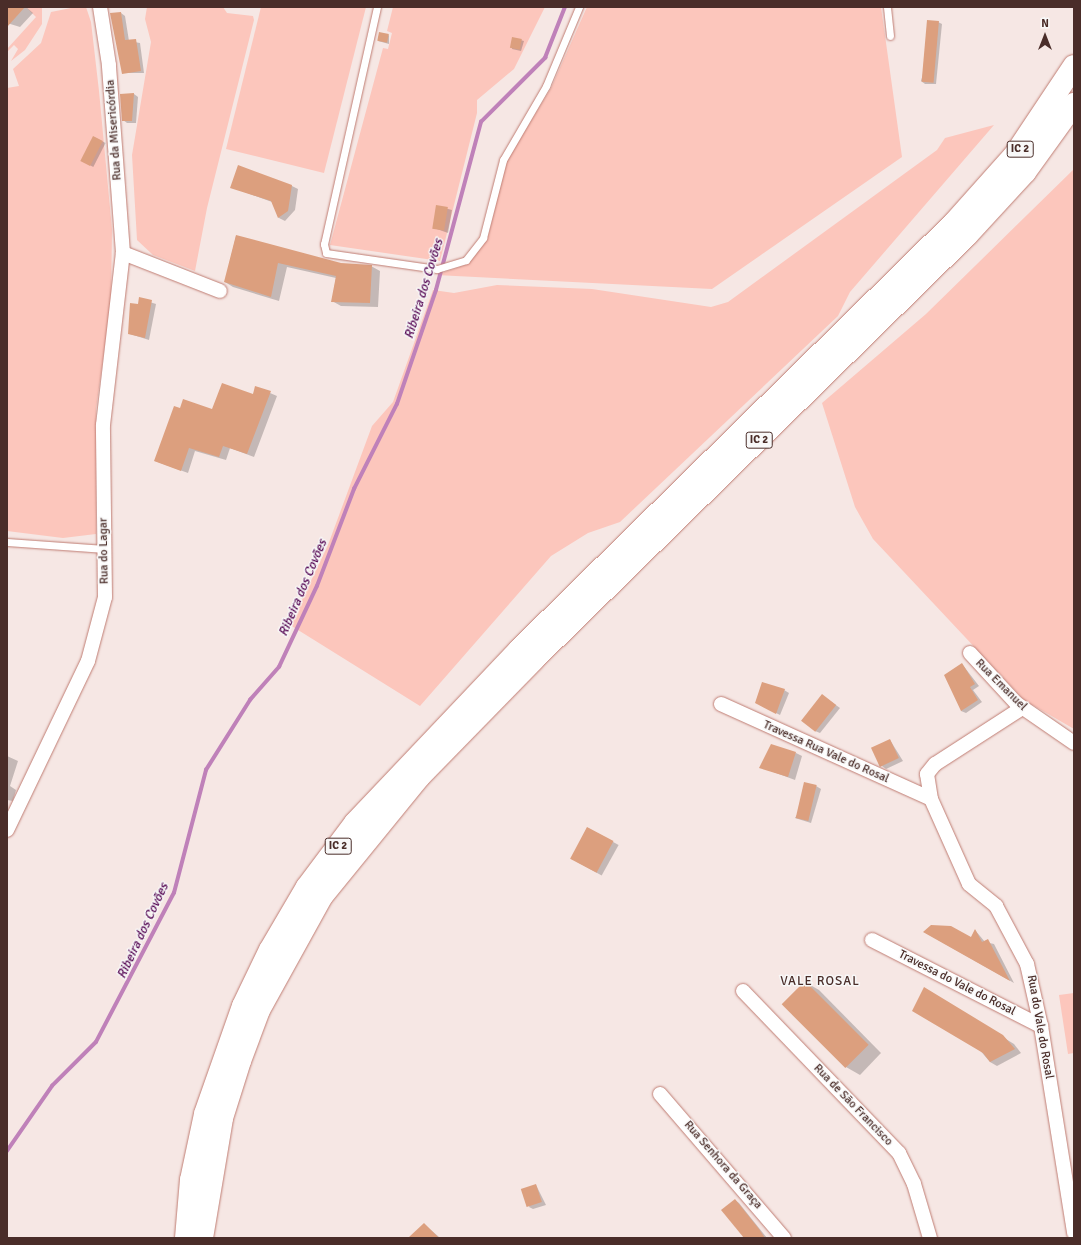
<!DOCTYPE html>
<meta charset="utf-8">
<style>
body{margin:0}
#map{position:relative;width:1081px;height:1245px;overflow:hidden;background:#f6e7e4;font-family:Signika,sans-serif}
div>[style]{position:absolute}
.green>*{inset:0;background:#fcc6bc}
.shadow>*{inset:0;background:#0003;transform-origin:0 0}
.stream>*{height:3.5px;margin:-1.75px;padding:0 1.75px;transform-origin:1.75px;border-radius:1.75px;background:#bf81b9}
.building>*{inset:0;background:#dc9f7e;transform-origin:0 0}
.roads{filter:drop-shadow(0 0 1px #bf7c72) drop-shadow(0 0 1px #bf7c72)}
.service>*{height:7px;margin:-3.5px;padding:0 3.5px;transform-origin:3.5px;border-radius:3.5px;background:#fff}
.minor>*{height:14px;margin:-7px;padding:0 7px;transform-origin:7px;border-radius:7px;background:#fff}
.trunk>*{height:22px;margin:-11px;padding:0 11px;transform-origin:11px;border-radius:11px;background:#fff}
span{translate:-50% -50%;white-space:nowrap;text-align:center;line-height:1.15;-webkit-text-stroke:3px #f8f8f8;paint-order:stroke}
.shield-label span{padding:1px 3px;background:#f8f8f8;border:1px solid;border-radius:3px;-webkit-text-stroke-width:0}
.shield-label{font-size:11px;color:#4a2d29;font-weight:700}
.street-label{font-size:12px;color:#4a2d29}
.water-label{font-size:13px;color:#560854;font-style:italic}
.neighbourhood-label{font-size:13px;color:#4a2d29;letter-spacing:1px}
.frame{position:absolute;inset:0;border:8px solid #4a2d29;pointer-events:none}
.north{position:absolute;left:1025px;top:16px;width:40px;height:40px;-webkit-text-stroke:3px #f8f8f8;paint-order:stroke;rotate:0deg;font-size:11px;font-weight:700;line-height:16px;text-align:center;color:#4a2d29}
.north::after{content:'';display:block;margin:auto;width:14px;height:18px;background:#4a2d29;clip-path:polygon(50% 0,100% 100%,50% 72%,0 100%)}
</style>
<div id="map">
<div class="green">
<i style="clip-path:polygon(26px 7px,42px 7px,42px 24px,25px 50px,11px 61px,18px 49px,14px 45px,7px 52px,7px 49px,36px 17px)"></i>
<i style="clip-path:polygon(76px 7px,86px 7px,91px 22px,99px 91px,112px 229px,111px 302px,96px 409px,96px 534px,63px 538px,7px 531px,7px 88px,19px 86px,13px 69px,41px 43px,51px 12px)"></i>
<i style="clip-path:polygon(147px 7px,223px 7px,227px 13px,253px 16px,254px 20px,207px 208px,195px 271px,153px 255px,137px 240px,132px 155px,151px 42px,145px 19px)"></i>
<i style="clip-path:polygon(261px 7px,366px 7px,324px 173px,226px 149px)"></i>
<i style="clip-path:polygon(393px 7px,545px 7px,514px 69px,477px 100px,477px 113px,440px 261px,330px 245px,383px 48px,388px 49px,392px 33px,387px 31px)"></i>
<i style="clip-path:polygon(587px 7px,881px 7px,902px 157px,712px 289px,436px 275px,468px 264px,487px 240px,507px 161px,551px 88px)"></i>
<i style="clip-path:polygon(994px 125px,850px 292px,838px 316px,620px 522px,588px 533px,551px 556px,420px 706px,290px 625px,328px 545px,372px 426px,393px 402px,433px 290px,454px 293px,497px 285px,592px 289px,711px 307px,728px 302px,937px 150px,945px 138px)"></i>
<i style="clip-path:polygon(1074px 169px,1074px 729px,1024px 700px,873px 539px,855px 507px,822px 403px,926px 314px)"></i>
<i style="clip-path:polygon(1074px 993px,1074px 1053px,1068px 1054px,1059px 995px)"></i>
</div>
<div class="shadow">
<i style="clip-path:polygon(7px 7px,26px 7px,33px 13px,20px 27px,7px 23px)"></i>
<i style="clip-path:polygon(121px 13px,125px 16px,129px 41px,140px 43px,144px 73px,123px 73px)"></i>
<i style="clip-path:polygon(938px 22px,942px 24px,936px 84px,925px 84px,921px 81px)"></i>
<i style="clip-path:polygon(389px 35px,389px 44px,378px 41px)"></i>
<i style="clip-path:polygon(513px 38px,524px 41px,521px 51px,512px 49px)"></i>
<i style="clip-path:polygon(134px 94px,138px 97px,136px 123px,127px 123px,123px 120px,121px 95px)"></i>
<i style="left:94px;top:137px;width:13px;height:27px;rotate:27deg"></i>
<i style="clip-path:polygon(292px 186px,298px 189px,295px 210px,285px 221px,279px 218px,272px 202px,231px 187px)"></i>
<i style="clip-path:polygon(437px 206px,452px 210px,448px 233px,434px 228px)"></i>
<i style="clip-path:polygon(236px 236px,341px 264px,371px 266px,380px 271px,378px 307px,341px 306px,332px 301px,336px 278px,287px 267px,279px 301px,233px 287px,225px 282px)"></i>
<i style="clip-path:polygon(140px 299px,156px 304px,149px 340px,130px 334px)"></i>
<i style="clip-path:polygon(256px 387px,277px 396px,254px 457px,230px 448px,226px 460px,195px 451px,188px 473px,155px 461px,180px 409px,212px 410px,253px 395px)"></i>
<i style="clip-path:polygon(962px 664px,979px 686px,973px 690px,982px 702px,966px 713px,961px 711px)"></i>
<i style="clip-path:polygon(784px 690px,789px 693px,780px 715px,760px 705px)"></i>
<i style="clip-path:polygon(826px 698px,840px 708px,820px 733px,815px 731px)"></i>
<i style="clip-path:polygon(890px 740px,903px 761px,886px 769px,882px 766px)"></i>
<i style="clip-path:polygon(796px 753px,802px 756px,795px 780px,760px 767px)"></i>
<i style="clip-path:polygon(7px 756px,18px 761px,10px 786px,16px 790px,13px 801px,7px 800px)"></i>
<i style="clip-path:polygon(816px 786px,821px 789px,811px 823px,795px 818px)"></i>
<i style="left:588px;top:828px;width:35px;height:35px;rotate:29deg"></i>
<i style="clip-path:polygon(975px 930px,985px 942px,994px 944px,1014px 983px,924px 932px,971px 938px)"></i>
<i style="clip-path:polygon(805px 982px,819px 990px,881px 1053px,860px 1075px,846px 1067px)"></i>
<i style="clip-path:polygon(931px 993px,1014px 1044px,1021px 1053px,997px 1066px,990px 1062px)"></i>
<i style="clip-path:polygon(536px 1185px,546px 1205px,533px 1209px,529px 1207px)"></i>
<i style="clip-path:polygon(735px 1200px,739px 1203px,767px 1238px,741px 1238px,744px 1236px)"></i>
<i style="clip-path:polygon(424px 1224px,439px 1237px,410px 1238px)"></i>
</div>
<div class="stream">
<i style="left:7px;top:1151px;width:79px;rotate:-55.3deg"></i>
<i style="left:52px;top:1086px;width:62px;rotate:-45deg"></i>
<i style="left:96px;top:1042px;width:168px;rotate:-62.4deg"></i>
<i style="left:174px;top:893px;width:127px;rotate:-75.4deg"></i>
<i style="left:206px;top:770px;width:83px;rotate:-57.8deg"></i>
<i style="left:250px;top:700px;width:44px;rotate:-48.7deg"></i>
<i style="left:279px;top:667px;width:89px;rotate:-64.9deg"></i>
<i style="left:317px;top:586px;width:104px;rotate:-69.1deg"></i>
<i style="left:354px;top:489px;width:95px;rotate:-63.2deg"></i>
<i style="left:397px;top:404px;width:120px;rotate:-71.1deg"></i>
<i style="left:436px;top:290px;width:174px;rotate:-75deg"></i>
<i style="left:481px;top:122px;width:91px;rotate:-45deg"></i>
<i style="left:545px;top:58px;width:55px;rotate:-68.6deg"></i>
</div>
<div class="building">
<i style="clip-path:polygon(7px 7px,25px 7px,7px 27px)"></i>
<i style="clip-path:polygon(121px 12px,125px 40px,136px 39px,141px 71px,122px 74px,110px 13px)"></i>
<i style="left:927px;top:20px;width:12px;height:62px;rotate:5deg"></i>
<i style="left:379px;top:32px;width:10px;height:9px;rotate:11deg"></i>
<i style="left:512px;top:37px;width:10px;height:11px;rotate:11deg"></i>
<i style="clip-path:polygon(134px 93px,132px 121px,122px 121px,120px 94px)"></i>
<i style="left:93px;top:136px;width:11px;height:28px;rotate:27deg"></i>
<i style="clip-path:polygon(238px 165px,292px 185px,288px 211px,278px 218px,271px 201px,230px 188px)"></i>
<i style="left:436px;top:205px;width:12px;height:24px;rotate:9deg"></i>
<i style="clip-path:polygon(236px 235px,341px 263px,372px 265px,370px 303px,331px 302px,336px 276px,278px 263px,271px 297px,224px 282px)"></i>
<i style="clip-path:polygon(139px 297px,152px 300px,145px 338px,128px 334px,130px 303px,138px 304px)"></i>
<i style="clip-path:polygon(222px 383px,253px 394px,255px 386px,271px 391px,247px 454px,223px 446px,219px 457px,189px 448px,181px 471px,154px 461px,174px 406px,180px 408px,183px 399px,212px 409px)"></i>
<i style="clip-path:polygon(962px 663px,975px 684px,970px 687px,978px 700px,961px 711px,944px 675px)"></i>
<i style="clip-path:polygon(762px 682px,785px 689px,776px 714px,755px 703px)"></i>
<i style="left:822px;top:694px;width:18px;height:34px;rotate:38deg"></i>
<i style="left:890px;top:739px;width:21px;height:21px;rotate:65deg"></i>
<i style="clip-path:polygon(771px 744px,796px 752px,788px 777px,759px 768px)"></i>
<i style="left:804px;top:782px;width:13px;height:37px;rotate:13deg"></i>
<i style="left:587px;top:827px;width:30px;height:36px;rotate:28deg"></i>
<i style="clip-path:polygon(931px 925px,951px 926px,971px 937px,975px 929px,982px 942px,988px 939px,1010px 981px,923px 932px)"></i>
<i style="left:805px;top:981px;width:90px;height:33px;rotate:45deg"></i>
<i style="clip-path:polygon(924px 987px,1003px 1035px,1015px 1049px,990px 1062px,983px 1053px,912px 1011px)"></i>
<i style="left:536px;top:1184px;width:19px;height:16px;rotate:72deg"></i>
<i style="clip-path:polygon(735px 1199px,759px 1229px,765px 1238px,744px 1238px,721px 1210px)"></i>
<i style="clip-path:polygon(424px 1223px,439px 1238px,408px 1238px)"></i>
</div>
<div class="roads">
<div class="service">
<i style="left:377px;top:7px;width:243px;rotate:102.6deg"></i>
<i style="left:324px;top:244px;width:9px;rotate:77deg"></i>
<i style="left:326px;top:253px;width:112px;rotate:8.2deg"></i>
<i style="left:437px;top:269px;width:30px;rotate:-17deg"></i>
<i style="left:466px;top:260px;width:28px;rotate:-52deg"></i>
<i style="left:483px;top:238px;width:81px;rotate:-75.6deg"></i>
<i style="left:503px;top:160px;width:86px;rotate:-59.8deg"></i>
<i style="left:546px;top:86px;width:86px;rotate:-67.3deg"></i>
<i style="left:887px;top:7px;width:29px;rotate:84deg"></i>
<i style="left:7px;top:542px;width:98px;rotate:4.1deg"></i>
</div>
<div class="minor">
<i style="left:123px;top:253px;width:104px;rotate:21.4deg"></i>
<i style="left:970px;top:653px;width:68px;rotate:47.4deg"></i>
<i style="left:1016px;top:703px;width:70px;rotate:34.6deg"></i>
<i style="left:721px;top:704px;width:230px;rotate:24.3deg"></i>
<i style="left:1022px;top:708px;width:103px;rotate:147.2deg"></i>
<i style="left:935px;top:764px;width:13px;rotate:129deg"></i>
<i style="left:927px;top:774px;width:25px;rotate:81deg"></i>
<i style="left:931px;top:799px;width:93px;rotate:65.9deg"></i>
<i style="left:969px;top:884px;width:35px;rotate:39deg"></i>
<i style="left:996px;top:906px;width:66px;rotate:61.9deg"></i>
<i style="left:1027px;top:964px;width:64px;rotate:77.3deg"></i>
<i style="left:1041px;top:1026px;width:210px;rotate:80.9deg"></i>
<i style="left:7px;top:830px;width:187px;rotate:-64.4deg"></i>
<i style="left:88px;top:661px;width:66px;rotate:-75.1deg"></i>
<i style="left:105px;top:597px;width:172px;rotate:-90.7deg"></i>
<i style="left:103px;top:425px;width:173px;rotate:-83.4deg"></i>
<i style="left:123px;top:253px;width:189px;rotate:-94.3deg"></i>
<i style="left:109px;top:65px;width:59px;rotate:-98.8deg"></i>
<i style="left:872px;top:940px;width:190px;rotate:27deg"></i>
<i style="left:743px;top:991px;width:225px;rotate:46.1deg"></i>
<i style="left:899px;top:1153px;width:34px;rotate:64deg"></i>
<i style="left:914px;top:1184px;width:56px;rotate:73.5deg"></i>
<i style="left:660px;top:1094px;width:190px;rotate:49.3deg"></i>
</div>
<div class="trunk">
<i style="left:186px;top:1238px;width:58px;rotate:-85.1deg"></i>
<i style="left:191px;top:1180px;width:67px;rotate:-78deg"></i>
<i style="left:205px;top:1114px;width:114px;rotate:-70.6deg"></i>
<i style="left:243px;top:1006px;width:62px;rotate:-64.3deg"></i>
<i style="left:270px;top:950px;width:73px;rotate:-59.6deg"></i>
<i style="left:307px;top:887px;width:80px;rotate:-53.1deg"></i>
<i style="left:355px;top:823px;width:238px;rotate:-46.5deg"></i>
<i style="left:519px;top:650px;width:610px;rotate:-44.47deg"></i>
<i style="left:954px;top:223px;width:90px;rotate:-48.2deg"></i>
<i style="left:1014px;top:156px;width:108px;rotate:-56.3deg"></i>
<i style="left:202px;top:1238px;width:122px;rotate:-80.5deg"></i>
<i style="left:222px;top:1118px;width:60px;rotate:-72.5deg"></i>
<i style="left:240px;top:1061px;width:54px;rotate:-69.6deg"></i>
<i style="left:259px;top:1010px;width:130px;rotate:-61.1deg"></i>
<i style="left:322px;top:896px;width:154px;rotate:-50.8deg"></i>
<i style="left:419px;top:777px;width:163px;rotate:-45.7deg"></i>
<i style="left:533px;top:660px;width:607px;rotate:-44.4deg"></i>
<i style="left:967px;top:235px;width:86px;rotate:-47.4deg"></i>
<i style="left:1025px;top:172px;width:84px;rotate:-54.2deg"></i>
</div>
</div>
<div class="shield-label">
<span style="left:1020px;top:149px">IC 2</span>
<span style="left:759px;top:440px">IC 2</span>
<span style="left:338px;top:846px">IC 2</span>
</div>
<div class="street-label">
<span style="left:114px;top:130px;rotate:-94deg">Rua da Misericórdia</span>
<span style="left:104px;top:551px;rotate:-91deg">Rua do Lagar</span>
<span style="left:1001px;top:685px;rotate:45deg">Rua Emanuel</span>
<span style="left:826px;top:752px;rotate:24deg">Travessa Rua Vale do Rosal</span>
<span style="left:957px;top:983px;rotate:27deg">Travessa do Vale do Rosal</span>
<span style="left:1040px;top:1027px;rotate:80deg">Rua do Vale do Rosal</span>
<span style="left:853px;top:1105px;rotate:46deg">Rua de São Francisco</span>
<span style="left:723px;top:1165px;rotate:49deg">Rua Senhora da Graça</span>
</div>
<div class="water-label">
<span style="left:424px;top:289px;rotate:-73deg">Ribeira dos Covões</span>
<span style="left:303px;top:588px;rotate:-67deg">Ribeira dos Covões</span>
<span style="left:143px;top:931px;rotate:-65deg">Ribeira dos Covões</span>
</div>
<div class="neighbourhood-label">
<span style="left:820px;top:981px">VALE ROSAL</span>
</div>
<div class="frame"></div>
<div class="north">N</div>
</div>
